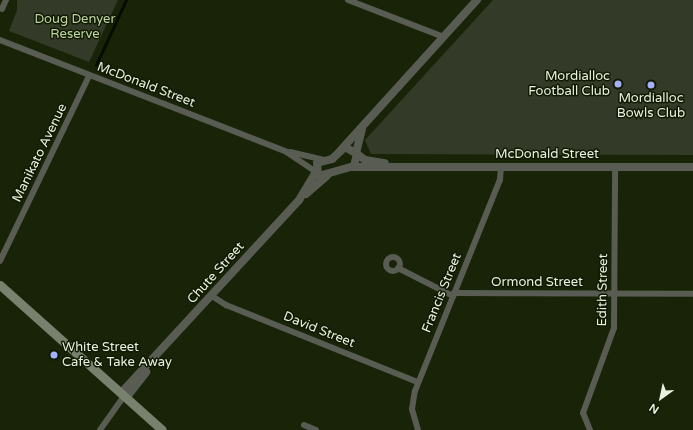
<!DOCTYPE html>
<style>
body{margin:0}
#map{position:relative;width:693px;height:430px;overflow:hidden;background:#192308;font-family:"Varela Round",sans-serif}
div>[style]{position:absolute}
.green>*{inset:0;background:#333a28}
.stream>*{height:2.5px;margin:-1.25px;padding:0 1.25px;transform-origin:1.25px;border-radius:1.25px;background:#060c00}
.minor>*{height:6px;margin:-3px;padding:0 3px;transform-origin:3px;border-radius:3px;background:#585c52}
.minor>.ring{margin:-3px;padding:0;box-sizing:content-box;background:none;border:6px solid #585c52;border-radius:50%}
.tertiary>*{height:8px;margin:-4px;padding:0 4px;transform-origin:4px;border-radius:4px;background:#585c52}
.secondary>*{height:9px;margin:-4.5px;padding:0 4.5px;transform-origin:4.5px;border-radius:4.5px;background:#78806e}
.dots>*{width:11px;height:11px;translate:-50% -50%;box-sizing:border-box;border:2px solid #101901;border-radius:50%}
span{translate:-50% -50%;white-space:nowrap;text-align:center;line-height:1.15;-webkit-text-stroke:3px #101901;paint-order:stroke}
.park-label{font-size:13px;color:#bfd4a2}
.poi-label{font-size:13px;color:#e9f0e0}
.right{translate:-100% -50%;text-align:right}
.left{translate:0 -50%;text-align:left}
.street-label{font-size:13px;color:#e9f0e0}
.north{position:absolute;left:641px;top:378px;width:40px;height:40px;-webkit-text-stroke:3px #101901;paint-order:stroke;rotate:213deg;font-size:11px;font-weight:700;line-height:16px;text-align:center;color:#e9f0e0}
.north::after{content:'';display:block;margin:auto;width:14px;height:18px;background:#e9f0e0;clip-path:polygon(50% 0,100% 100%,50% 72%,0 100%)}
</style>
<div id="map">
<div class="green">
<i style="clip-path:polygon(17px 0,118px 0,89px 62px,9px 31px,17px 10px)"></i>
<i style="clip-path:polygon(493px 0,693px 0,693px 155px,371px 154px,365px 140px)"></i>
</div>
<div class="stream">
<i style="left:96px;top:65px;width:72px;rotate:-65.2deg"></i>
</div>
<div class="minor">
<i style="left:348px;top:0;width:103px;rotate:21.1deg"></i>
<i style="left:2px;top:9px;width:10px;rotate:-66deg"></i>
<i style="left:0;top:40px;width:306px;rotate:21.3deg"></i>
<i style="left:285px;top:151px;width:36px;rotate:34deg"></i>
<i style="left:290px;top:152px;width:35px;rotate:13deg"></i>
<i class="ring" style="left:386px;top:257px;width:8px;height:8px"></i>
<i style="left:0;top:261px;width:205px;rotate:-64.3deg"></i>
<i style="left:398px;top:268px;width:62px;rotate:27deg"></i>
<i style="left:454px;top:293px;width:239px;rotate:0.2deg"></i>
<i style="left:212px;top:296px;width:17px;rotate:33deg"></i>
<i style="left:226px;top:305px;width:207px;rotate:21.9deg"></i>
<i style="left:304px;top:425px;width:13px;rotate:23deg"></i>
<i style="left:100px;top:430px;width:42px;rotate:-54.8deg"></i>
<i style="left:418px;top:430px;width:22px;rotate:-106deg"></i>
<i style="left:412px;top:409px;width:18px;rotate:-81deg"></i>
<i style="left:415px;top:391px;width:227px;rotate:-68.1deg"></i>
<i style="left:500px;top:180px;width:14px;rotate:-86deg"></i>
<i style="left:590px;top:430px;width:18px;rotate:-112deg"></i>
<i style="left:583px;top:413px;width:90px;rotate:-70deg"></i>
<i style="left:614px;top:328px;width:161px;rotate:-89.6deg"></i>
</div>
<div class="tertiary">
<i style="left:345px;top:147px;width:14px;rotate:30deg"></i>
<i style="left:357px;top:154px;width:12px;rotate:104deg"></i>
<i style="left:354px;top:166px;width:37px;rotate:164deg"></i>
<i style="left:318px;top:176px;width:13px;rotate:-94deg"></i>
<i style="left:317px;top:163px;width:16px;rotate:-15deg"></i>
<i style="left:332px;top:159px;width:18px;rotate:-43deg"></i>
<i style="left:340px;top:151px;width:204px;rotate:-47.8deg"></i>
<i style="left:356px;top:153px;width:25px;rotate:-76deg"></i>
<i style="left:357px;top:154px;width:10px;rotate:37deg"></i>
<i style="left:365px;top:160px;width:20px;rotate:9deg"></i>
<i style="left:352px;top:167px;width:341px"></i>
<i style="left:306px;top:194px;width:28px;rotate:-41deg"></i>
<i style="left:121px;top:393px;width:263px;rotate:-47.3deg"></i>
<i style="left:299px;top:200px;width:33px;rotate:-59deg"></i>
<i style="left:126px;top:398px;width:33px;rotate:-52deg"></i>
</div>
<div class="secondary">
<i style="left:0;top:285px;width:217px;rotate:41.8deg"></i>
</div>
<div class="dots">
<i style="left:618px;top:84px;background:#a5b1fc"></i>
<i style="left:651px;top:85px;background:#a5b1fc"></i>
<i style="left:54px;top:355px;background:#a5b1fc"></i>
</div>
<div class="park-label">
<span style="left:75px;top:27px">Doug Denyer<br>Reserve</span>
</div>
<div class="poi-label">
<span class="right" style="left:610px;top:84px">Mordialloc<br>Football Club</span>
<span style="left:651px;top:106px">Mordialloc<br>Bowls Club</span>
<span class="left" style="left:62px;top:355px">White Street<br>Cafe &amp; Take Away</span>
</div>
<div class="street-label">
<span style="left:146px;top:85px;rotate:21deg">McDonald Street</span>
<span style="left:40px;top:153px;rotate:-64deg">Manikato Avenue</span>
<span style="left:547px;top:154px">McDonald Street</span>
<span style="left:216px;top:273px;rotate:-48deg">Chute Street</span>
<span style="left:537px;top:282px">Ormond Street</span>
<span style="left:603px;top:290px;rotate:-89deg">Edith Street</span>
<span style="left:442px;top:293px;rotate:-68deg">Francis Street</span>
<span style="left:319px;top:330px;rotate:22deg">David Street</span>
</div>
<div class="north">N</div>
</div>
